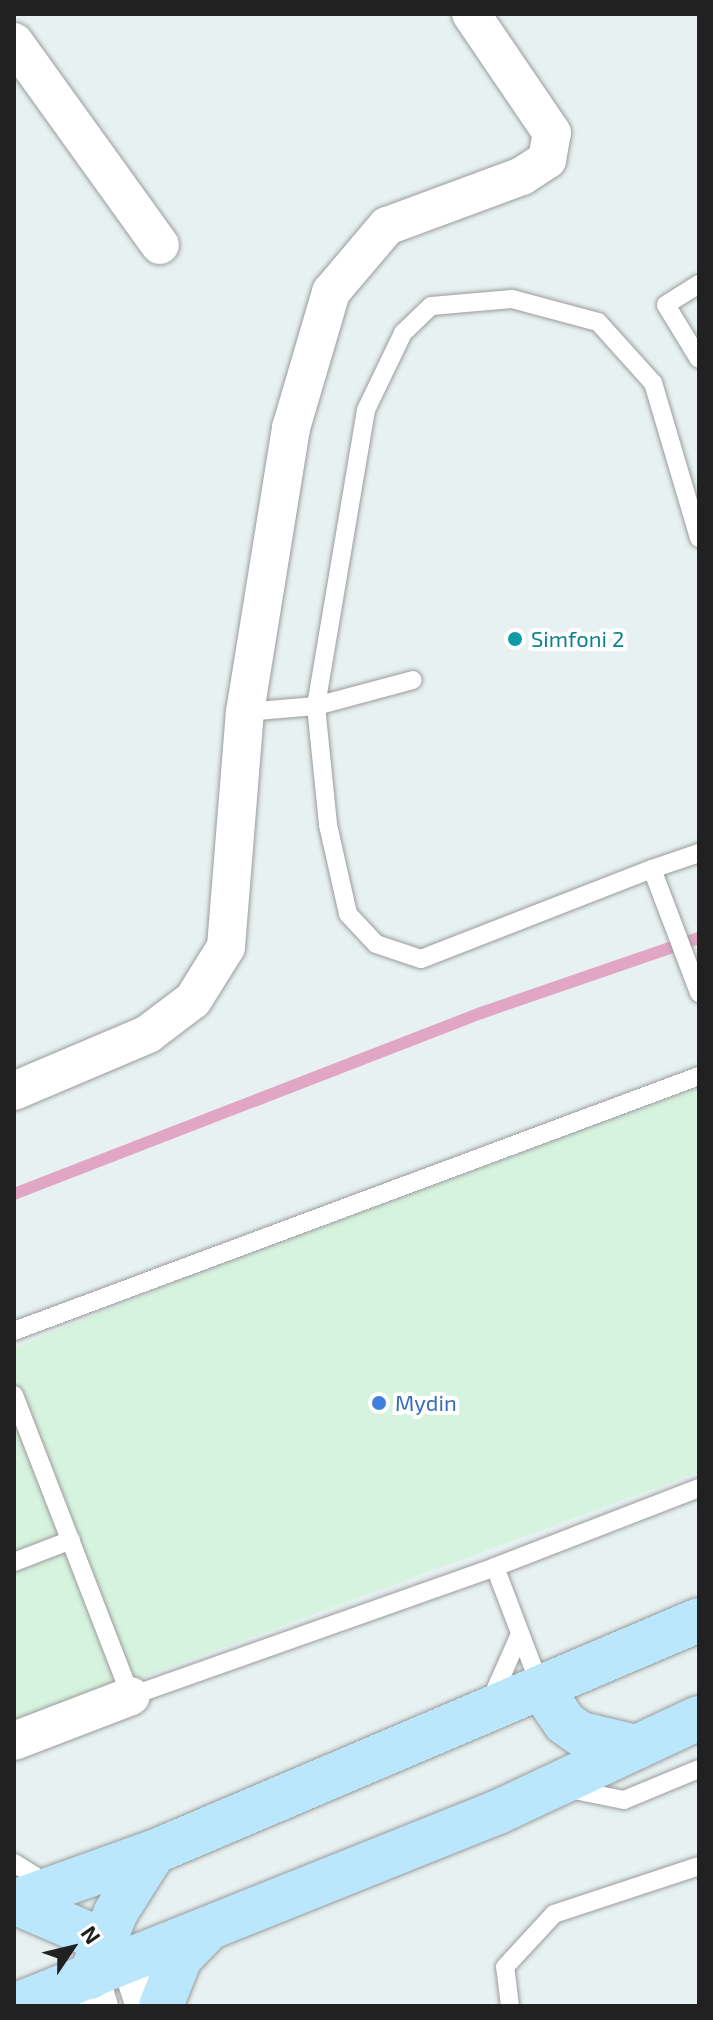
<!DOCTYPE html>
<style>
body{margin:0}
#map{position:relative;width:713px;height:2020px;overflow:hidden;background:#e7f1f1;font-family:"Exo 2",sans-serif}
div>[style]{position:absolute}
.commercial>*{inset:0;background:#d6f3df}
.stream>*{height:12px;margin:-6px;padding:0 6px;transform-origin:6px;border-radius:6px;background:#e1a6c4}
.roads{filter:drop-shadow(0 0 2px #9b9b9b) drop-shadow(0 0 2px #9b9b9b)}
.lane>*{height:18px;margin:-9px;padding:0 9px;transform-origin:9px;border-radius:9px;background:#fff}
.street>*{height:38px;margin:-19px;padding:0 19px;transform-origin:19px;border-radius:19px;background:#fff}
.secondary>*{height:44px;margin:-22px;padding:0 22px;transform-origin:22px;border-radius:22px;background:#bae7fc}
.dots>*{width:22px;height:22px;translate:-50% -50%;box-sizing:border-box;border:4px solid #fff;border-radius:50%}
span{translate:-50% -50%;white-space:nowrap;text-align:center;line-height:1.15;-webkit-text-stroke:8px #fff;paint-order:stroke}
.culture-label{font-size:22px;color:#0d838f}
.left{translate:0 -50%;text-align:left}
.shop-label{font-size:22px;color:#366cbe}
.frame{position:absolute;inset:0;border:16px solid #212121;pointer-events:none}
.north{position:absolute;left:32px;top:1908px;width:80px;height:80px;-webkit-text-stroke:6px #fff;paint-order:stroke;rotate:55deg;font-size:22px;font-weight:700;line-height:32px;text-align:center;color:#212121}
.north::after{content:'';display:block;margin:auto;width:28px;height:36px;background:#212121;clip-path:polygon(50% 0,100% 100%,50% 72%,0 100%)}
</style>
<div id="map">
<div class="commercial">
<i style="clip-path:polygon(699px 1087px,699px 1472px,14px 1725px,14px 1348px,178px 1281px)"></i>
</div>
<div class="stream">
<i style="left:14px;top:1194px;width:501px;rotate:-21.19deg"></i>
<i style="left:481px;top:1013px;width:231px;rotate:-19deg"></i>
</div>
<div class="roads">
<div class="lane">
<i style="left:699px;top:284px;width:39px;rotate:148deg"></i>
<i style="left:666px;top:305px;width:63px;rotate:58.6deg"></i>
<i style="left:699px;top:538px;width:162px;rotate:-106.5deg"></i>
<i style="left:653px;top:383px;width:82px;rotate:-132deg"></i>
<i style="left:598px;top:322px;width:89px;rotate:-165deg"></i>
<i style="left:512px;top:299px;width:81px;rotate:175.1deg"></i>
<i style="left:431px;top:306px;width:39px;rotate:136deg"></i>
<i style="left:403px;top:333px;width:85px;rotate:115.7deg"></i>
<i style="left:366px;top:410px;width:300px;rotate:99.6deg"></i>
<i style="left:316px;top:706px;width:120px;rotate:84.2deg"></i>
<i style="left:328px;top:825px;width:91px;rotate:77.3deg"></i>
<i style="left:348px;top:914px;width:41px;rotate:47deg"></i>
<i style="left:376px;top:944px;width:47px;rotate:18.4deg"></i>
<i style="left:421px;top:959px;width:248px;rotate:-21.3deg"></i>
<i style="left:652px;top:869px;width:133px;rotate:69.2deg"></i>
<i style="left:245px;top:712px;width:71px;rotate:-4.8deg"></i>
<i style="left:316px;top:706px;width:100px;rotate:-15deg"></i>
<i style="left:652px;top:869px;width:50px;rotate:-18.8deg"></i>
<i style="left:14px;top:1331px;width:731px;rotate:-20.42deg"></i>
<i style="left:14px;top:1395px;width:323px;rotate:68.8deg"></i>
<i style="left:131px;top:1696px;width:386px;rotate:-19.5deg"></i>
<i style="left:495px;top:1567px;width:219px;rotate:-21.2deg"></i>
<i style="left:14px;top:1562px;width:61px;rotate:-21.1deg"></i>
<i style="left:495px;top:1567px;width:129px;rotate:69.2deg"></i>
<i style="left:490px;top:1702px;width:74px;rotate:-66.2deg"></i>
<i style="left:569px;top:1789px;width:56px;rotate:11.3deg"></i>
<i style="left:624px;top:1800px;width:81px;rotate:-22.5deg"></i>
<i style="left:14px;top:1863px;width:44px;rotate:31.9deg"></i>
<i style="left:510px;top:2006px;width:39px;rotate:-97deg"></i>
<i style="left:505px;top:1967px;width:72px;rotate:-47.2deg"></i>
<i style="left:554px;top:1914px;width:153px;rotate:-18.3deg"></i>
</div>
<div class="street">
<i style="left:14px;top:42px;width:250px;rotate:54.3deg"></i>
<i style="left:14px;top:1091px;width:146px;rotate:-23deg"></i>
<i style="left:148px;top:1034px;width:56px;rotate:-37.1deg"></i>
<i style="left:193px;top:1000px;width:62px;rotate:-58.1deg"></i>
<i style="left:226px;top:947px;width:236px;rotate:-85.4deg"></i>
<i style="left:245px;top:712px;width:288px;rotate:-80.8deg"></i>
<i style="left:291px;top:428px;width:142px;rotate:-73.6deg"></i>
<i style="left:331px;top:292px;width:87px;rotate:-49.7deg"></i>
<i style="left:387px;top:226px;width:144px;rotate:-20.3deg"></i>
<i style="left:522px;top:176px;width:30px;rotate:-33deg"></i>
<i style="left:547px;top:160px;width:27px;rotate:-80deg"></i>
<i style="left:552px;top:133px;width:144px;rotate:-124.2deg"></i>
<i style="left:14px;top:1741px;width:125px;rotate:-21deg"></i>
<i style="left:130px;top:1961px;width:47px;rotate:71.6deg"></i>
<i style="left:90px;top:1977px;width:30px;rotate:73deg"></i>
</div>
<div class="secondary">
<i style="left:541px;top:1688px;width:42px;rotate:55.6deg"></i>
<i style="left:565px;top:1723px;width:19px;rotate:35deg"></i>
<i style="left:581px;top:1734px;width:57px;rotate:13.3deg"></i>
<i style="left:14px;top:1902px;width:149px;rotate:-19.7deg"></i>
<i style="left:154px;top:1852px;width:592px;rotate:-23.06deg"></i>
<i style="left:14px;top:1902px;width:78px;rotate:23.3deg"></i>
<i style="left:86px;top:1933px;width:48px;rotate:33deg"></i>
<i style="left:90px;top:1977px;width:70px;rotate:-68.2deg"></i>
<i style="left:116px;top:1912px;width:71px;rotate:-57.7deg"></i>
<i style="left:14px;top:2006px;width:521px;rotate:-21.84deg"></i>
<i style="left:498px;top:1812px;width:222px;rotate:-25.1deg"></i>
<i style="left:161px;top:2006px;width:52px;rotate:-68.4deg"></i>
<i style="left:180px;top:1958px;width:36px;rotate:-46deg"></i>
</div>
</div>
<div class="dots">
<i style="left:515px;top:639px;background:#0f9aa8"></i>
<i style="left:379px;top:1403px;background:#3f7fe0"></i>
</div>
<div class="culture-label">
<span class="left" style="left:531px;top:639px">Simfoni 2</span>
</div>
<div class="shop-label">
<span class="left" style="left:395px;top:1403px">Mydin</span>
</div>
<div class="frame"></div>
<div class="north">N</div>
</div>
